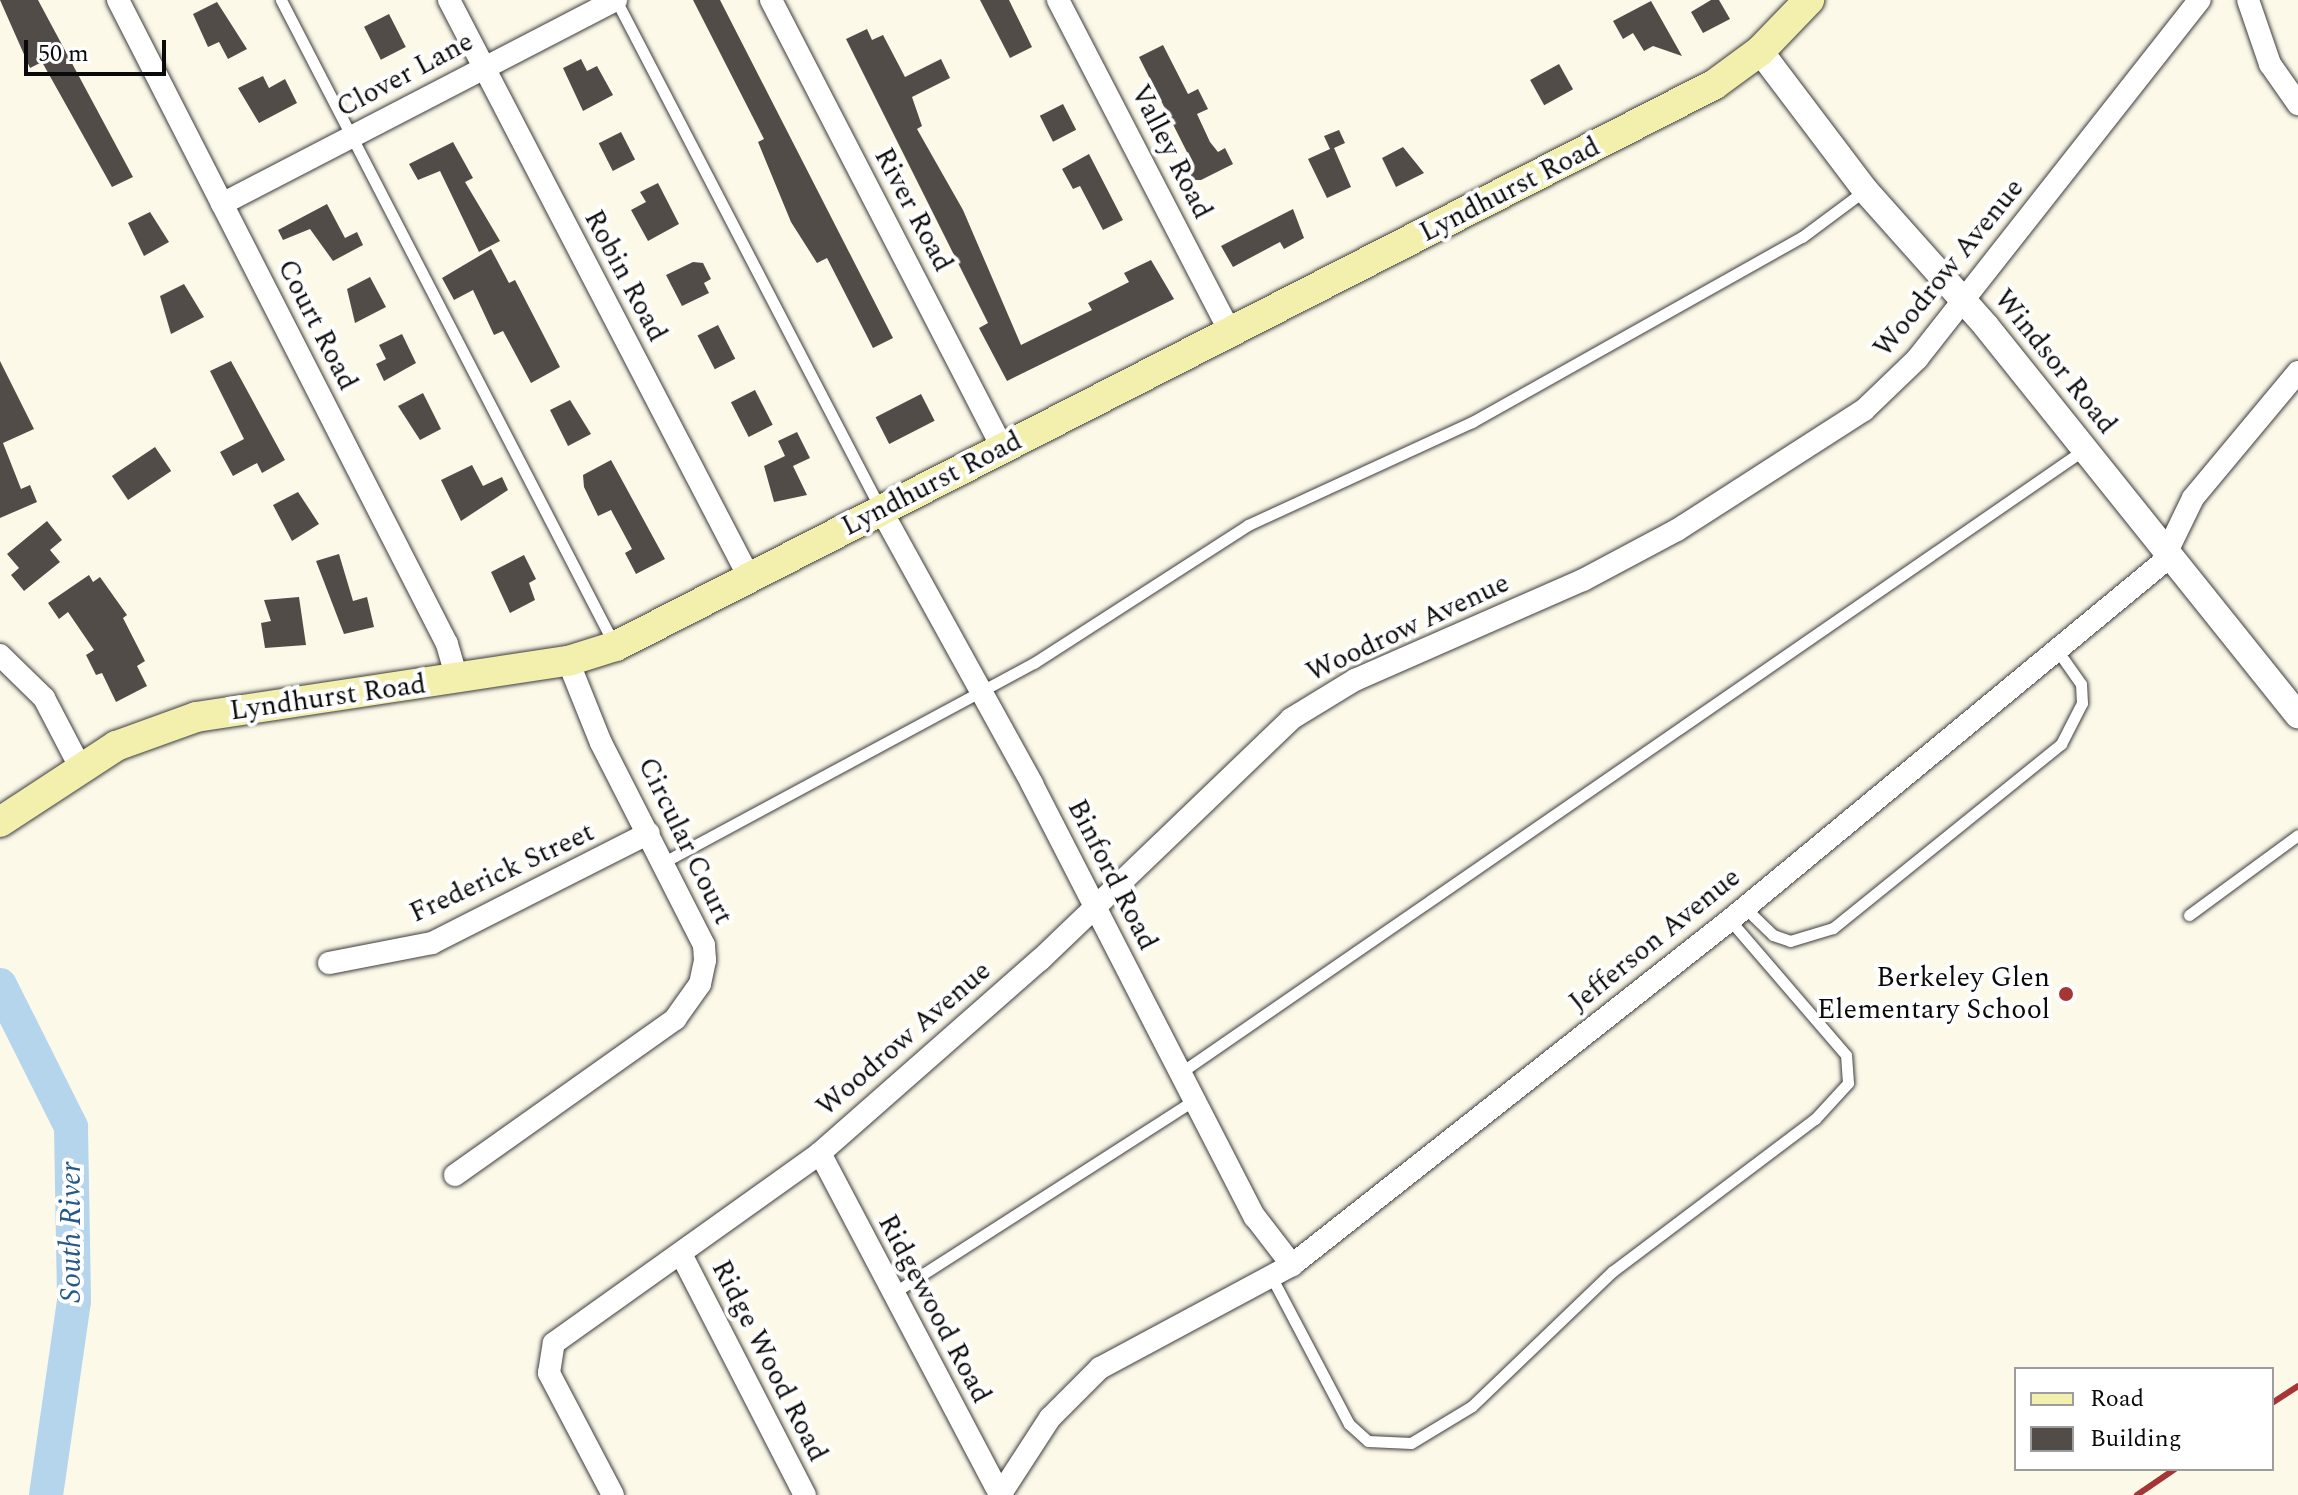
<!DOCTYPE html>
<style>
body{margin:0}
#map{position:relative;width:2298px;height:1495px;overflow:hidden;background:#fcf9e9;font-family:Spectral,serif}
div>[style]{position:absolute}
.river>*{height:34px;margin:-17px;padding:0 17px;transform-origin:17px;border-radius:17px;background:#b5d5ec}
.building>*{inset:0;background:#514c48;transform-origin:0 0}
.roads{filter:drop-shadow(0 0 2px #3d3d3d) drop-shadow(0 0 2px #3d3d3d)}
.service>*{height:11px;margin:-5.5px;padding:0 5.5px;transform-origin:5.5px;border-radius:5.5px;background:#fff}
.minor>*{height:22px;margin:-11px;padding:0 11px;transform-origin:11px;border-radius:11px;background:#fff}
.tertiary>*{height:26px;margin:-13px;padding:0 13px;transform-origin:13px;border-radius:13px;background:#fff}
.secondary>*{height:30px;margin:-15px;padding:0 15px;transform-origin:15px;border-radius:15px;background:#f3efad}
.rail>*{height:6px;margin:-3px;padding:0 3px;transform-origin:3px;border-radius:3px;background:#a53636}
.dots>*{width:22px;height:22px;translate:-50% -50%;box-sizing:border-box;border:4px solid #fff;border-radius:50%}
span{translate:-50% -50%;white-space:nowrap;text-align:center;line-height:1.15;-webkit-text-stroke:8px #fff;paint-order:stroke}
.street-label{font-size:28px;color:#0a0a0a}
.poi-label{font-size:28px;color:#0a0a0a}
.right{translate:-100% -50%;text-align:right}
.water-label{font-size:30px;color:#255989;font-style:italic}
.legend{position:absolute;left:2014px;top:1367px;width:260px;height:104px;box-sizing:border-box;background:#fff;border:2px solid #9d9d9d;margin:0;padding:10px 14px;list-style:none;font-size:24px;color:#0a0a0a}
.legend li{display:flex;align-items:center;gap:16px;height:40px}
.legend b{width:40px;border:2px solid #9d9d9d}
.scale{position:absolute;left:24px;top:40px;width:142px;height:36px;box-sizing:border-box;border:4px solid #0a0a0a;border-top:0;padding-left:10px;font-size:24px;line-height:28px;white-space:nowrap;color:#0a0a0a;-webkit-text-stroke:6px #fff;paint-order:stroke}
</style>
<div id="map">
<div class="river">
<i style="left:0;top:985px;width:159px;rotate:63.4deg"></i>
<i style="left:71px;top:1127px;width:174px;rotate:89deg"></i>
<i style="left:74px;top:1301px;width:196px;rotate:98.2deg"></i>
</div>
<div class="building">
<i style="clip-path:polygon(0 0,38px 0,133px 177px,112px 187px,42px 62px,30px 68px)"></i>
<i style="clip-path:polygon(693px 0,720px 0,893px 338px,873px 348px,827px 258px,817px 263px,791px 222px,758px 142px,764px 139px)"></i>
<i style="clip-path:polygon(980px 0,1009px 0,1032px 47px,1010px 58px)"></i>
<i style="clip-path:polygon(1711px 0,1719px 0,1730px 19px,1703px 33px,1691px 12px)"></i>
<i style="clip-path:polygon(1651px 1px,1682px 56px,1653px 46px,1644px 51px,1633px 33px,1623px 39px,1613px 21px)"></i>
<i style="clip-path:polygon(217px 2px,247px 49px,228px 59px,219px 42px,208px 47px,193px 14px)"></i>
<i style="left:389px;top:14px;width:37px;height:28px;rotate:63deg"></i>
<i style="clip-path:polygon(867px 29px,872px 40px,883px 35px,905px 77px,941px 59px,950px 78px,912px 97px,922px 126px,917px 129px,963px 210px,1021px 345px,1092px 310px,1088px 303px,1129px 282px,1124px 273px,1151px 260px,1174px 299px,1007px 381px,979px 328px,988px 323px,846px 39px)"></i>
<i style="clip-path:polygon(1163px 45px,1188px 94px,1198px 89px,1208px 109px,1197px 114px,1210px 142px,1218px 152px,1225px 148px,1233px 164px,1201px 180px,1193px 180px,1186px 164px,1192px 162px,1139px 57px)"></i>
<i style="clip-path:polygon(581px 59px,587px 71px,597px 66px,613px 95px,583px 111px,563px 68px)"></i>
<i style="left:1559px;top:64px;width:29px;height:33px;rotate:61deg"></i>
<i style="clip-path:polygon(263px 76px,269px 88px,285px 79px,297px 103px,259px 123px,238px 88px)"></i>
<i style="left:1063px;top:104px;width:29px;height:26px;rotate:63deg"></i>
<i style="clip-path:polygon(1339px 130px,1345px 143px,1334px 148px,1351px 187px,1327px 198px,1308px 159px,1330px 149px,1324px 136px)"></i>
<i style="left:621px;top:132px;width:31px;height:25px;rotate:63deg"></i>
<i style="clip-path:polygon(453px 142px,473px 178px,465px 182px,500px 241px,479px 252px,440px 171px,418px 180px,409px 164px)"></i>
<i style="clip-path:polygon(1403px 147px,1424px 173px,1396px 187px,1382px 158px)"></i>
<i style="clip-path:polygon(1089px 154px,1123px 220px,1103px 230px,1080px 186px,1073px 189px,1062px 169px)"></i>
<i style="clip-path:polygon(658px 183px,679px 224px,648px 241px,631px 210px,646px 202px,640px 192px)"></i>
<i style="clip-path:polygon(327px 204px,345px 238px,357px 232px,363px 245px,333px 261px,310px 229px,283px 240px,278px 230px)"></i>
<i style="clip-path:polygon(1293px 209px,1304px 238px,1284px 249px,1280px 242px,1233px 267px,1221px 246px)"></i>
<i style="clip-path:polygon(150px 212px,169px 242px,144px 256px,128px 223px)"></i>
<i style="clip-path:polygon(491px 249px,509px 283px,515px 280px,560px 367px,531px 383px,503px 331px,494px 335px,473px 290px,454px 300px,442px 278px)"></i>
<i style="clip-path:polygon(693px 262px,703px 263px,711px 279px,704px 283px,709px 293px,682px 306px,666px 275px)"></i>
<i style="clip-path:polygon(370px 277px,386px 307px,355px 323px,347px 289px)"></i>
<i style="clip-path:polygon(184px 284px,204px 317px,171px 334px,160px 296px)"></i>
<i style="left:718px;top:325px;width:38px;height:23px;rotate:63deg"></i>
<i style="clip-path:polygon(402px 334px,416px 363px,384px 381px,376px 364px,386px 359px,379px 345px)"></i>
<i style="clip-path:polygon(0 361px,34px 429px,3px 443px,21px 489px,30px 485px,37px 502px,0 518px)"></i>
<i style="clip-path:polygon(231px 361px,285px 460px,262px 473px,257px 463px,233px 476px,220px 452px,244px 439px,210px 371px)"></i>
<i style="left:755px;top:390px;width:39px;height:27px;rotate:63deg"></i>
<i style="clip-path:polygon(423px 393px,441px 429px,420px 440px,398px 406px)"></i>
<i style="left:921px;top:394px;width:30px;height:51px;rotate:63deg"></i>
<i style="clip-path:polygon(570px 400px,591px 434px,568px 446px,550px 410px)"></i>
<i style="clip-path:polygon(797px 432px,810px 458px,793px 466px,807px 495px,774px 502px,764px 466px,785px 456px,778px 441px)"></i>
<i style="left:155px;top:447px;width:29px;height:52px;rotate:56deg"></i>
<i style="clip-path:polygon(611px 460px,665px 559px,636px 574px,625px 553px,632px 549px,611px 510px,598px 516px,584px 487px,583px 475px)"></i>
<i style="clip-path:polygon(472px 465px,483px 486px,502px 477px,508px 490px,461px 521px,441px 480px)"></i>
<i style="clip-path:polygon(298px 492px,319px 524px,292px 541px,273px 505px)"></i>
<i style="clip-path:polygon(47px 521px,62px 540px,50px 550px,60px 562px,24px 591px,11px 575px,19px 568px,7px 554px)"></i>
<i style="clip-path:polygon(339px 554px,353px 601px,367px 597px,374px 627px,344px 634px,316px 561px)"></i>
<i style="clip-path:polygon(524px 555px,536px 579px,529px 583px,535px 600px,510px 613px,491px 572px)"></i>
<i style="clip-path:polygon(89px 575px,93px 582px,100px 577px,127px 615px,123px 618px,145px 661px,137px 666px,147px 686px,116px 702px,102px 673px,96px 675px,86px 655px,94px 650px,68px 612px,59px 619px,48px 603px)"></i>
<i style="clip-path:polygon(299px 597px,306px 645px,265px 648px,261px 623px,271px 621px,264px 600px)"></i>
</div>
<div class="roads">
<div class="service">
<i style="left:281px;top:0;width:727px;rotate:62.66deg"></i>
<i style="left:616px;top:0;width:575px;rotate:62.54deg"></i>
<i style="left:664px;top:862px;width:420px;rotate:-28.3deg"></i>
<i style="left:1034px;top:663px;width:255px;rotate:-32.8deg"></i>
<i style="left:1248px;top:525px;width:247px;rotate:-24.7deg"></i>
<i style="left:1472px;top:422px;width:378px;rotate:-29.3deg"></i>
<i style="left:1802px;top:237px;width:79px;rotate:-36.7deg"></i>
<i style="left:1744px;top:907px;width:40px;rotate:44deg"></i>
<i style="left:1773px;top:935px;width:18px;rotate:19deg"></i>
<i style="left:1790px;top:941px;width:45px;rotate:-16.8deg"></i>
<i style="left:1833px;top:928px;width:293px;rotate:-38.9deg"></i>
<i style="left:2061px;top:744px;width:46px;rotate:-62.9deg"></i>
<i style="left:2082px;top:703px;width:19px;rotate:-93deg"></i>
<i style="left:2081px;top:684px;width:42px;rotate:-125.2deg"></i>
<i style="left:2189px;top:915px;width:135px;rotate:-36.3deg"></i>
<i style="left:1180px;top:1073px;width:1099px;rotate:-34.59deg"></i>
<i style="left:1272px;top:1278px;width:165px;rotate:62.2deg"></i>
<i style="left:1349px;top:1424px;width:25px;rotate:42deg"></i>
<i style="left:1368px;top:1441px;width:43px;rotate:2.7deg"></i>
<i style="left:1411px;top:1443px;width:71px;rotate:-31.2deg"></i>
<i style="left:1472px;top:1406px;width:195px;rotate:-43.8deg"></i>
<i style="left:1613px;top:1271px;width:253px;rotate:-37deg"></i>
<i style="left:1815px;top:1119px;width:49px;rotate:-47.5deg"></i>
<i style="left:1848px;top:1083px;width:28px;rotate:-94deg"></i>
<i style="left:1846px;top:1055px;width:178px;rotate:-130.7deg"></i>
<i style="left:892px;top:1294px;width:359px;rotate:-32.7deg"></i>
</div>
<div class="minor">
<i style="left:118px;top:0;width:723px;rotate:62.94deg"></i>
<i style="left:447px;top:644px;width:37px;rotate:74deg"></i>
<i style="left:449px;top:0;width:653px;rotate:62.53deg"></i>
<i style="left:771px;top:0;width:503px;rotate:62.67deg"></i>
<i style="left:1058px;top:0;width:374px;rotate:62.6deg"></i>
<i style="left:2248px;top:0;width:68px;rotate:71deg"></i>
<i style="left:2270px;top:64px;width:49px;rotate:55deg"></i>
<i style="left:222px;top:204px;width:444px;rotate:-27.4deg"></i>
<i style="left:881px;top:510px;width:313px;rotate:61.1deg"></i>
<i style="left:1032px;top:784px;width:487px;rotate:62.8deg"></i>
<i style="left:1255px;top:1217px;width:61px;rotate:52.4deg"></i>
<i style="left:0;top:655px;width:62px;rotate:44.3deg"></i>
<i style="left:44px;top:698px;width:78px;rotate:62.4deg"></i>
<i style="left:329px;top:963px;width:105px;rotate:-11deg"></i>
<i style="left:432px;top:943px;width:243px;rotate:-26.9deg"></i>
<i style="left:820px;top:1153px;width:383px;rotate:62.2deg"></i>
<i style="left:455px;top:1175px;width:270px;rotate:-35.3deg"></i>
<i style="left:675px;top:1019px;width:43px;rotate:-54.5deg"></i>
<i style="left:700px;top:984px;width:25px;rotate:-78deg"></i>
<i style="left:705px;top:960px;width:15px;rotate:-94deg"></i>
<i style="left:704px;top:945px;width:227px;rotate:-117deg"></i>
<i style="left:601px;top:743px;width:88px;rotate:-111.9deg"></i>
<i style="left:681px;top:1254px;width:271px;rotate:62.8deg"></i>
<i style="left:613px;top:1495px;width:138px;rotate:-117.7deg"></i>
<i style="left:549px;top:1373px;width:30px;rotate:-81deg"></i>
<i style="left:554px;top:1343px;width:327px;rotate:-35.5deg"></i>
<i style="left:820px;top:1153px;width:293px;rotate:-41.3deg"></i>
<i style="left:1040px;top:960px;width:348px;rotate:-43.8deg"></i>
<i style="left:1291px;top:719px;width:75px;rotate:-31.4deg"></i>
<i style="left:1355px;top:680px;width:249px;rotate:-23.7deg"></i>
<i style="left:1583px;top:580px;width:106px;rotate:-28deg"></i>
<i style="left:1677px;top:530px;width:222px;rotate:-32.7deg"></i>
<i style="left:1864px;top:410px;width:74px;rotate:-43.9deg"></i>
<i style="left:1917px;top:359px;width:457px;rotate:-51.8deg"></i>
<i style="left:1000px;top:1495px;width:92px;rotate:-57deg"></i>
<i style="left:1050px;top:1418px;width:71px;rotate:-45deg"></i>
<i style="left:1100px;top:1368px;width:218px;rotate:-28.2deg"></i>
<i style="left:1292px;top:1265px;width:558px;rotate:-38.23deg"></i>
<i style="left:1730px;top:920px;width:559px;rotate:-39.56deg"></i>
<i style="left:2161px;top:564px;width:73px;rotate:-64.1deg"></i>
<i style="left:2193px;top:498px;width:164px;rotate:-50.2deg"></i>
</div>
<div class="tertiary">
<i style="left:1760px;top:51px;width:174px;rotate:52.9deg"></i>
<i style="left:1865px;top:190px;width:182px;rotate:48.3deg"></i>
<i style="left:1986px;top:326px;width:499px;rotate:51.3deg"></i>
</div>
<div class="secondary">
<i style="left:0;top:822px;width:139px;rotate:-33.2deg"></i>
<i style="left:116px;top:746px;width:85px;rotate:-19.9deg"></i>
<i style="left:196px;top:717px;width:376px;rotate:-8.6deg"></i>
<i style="left:568px;top:661px;width:50px;rotate:-17.4deg"></i>
<i style="left:616px;top:646px;width:1234px;rotate:-27.08deg"></i>
<i style="left:1715px;top:84px;width:56px;rotate:-36.3deg"></i>
<i style="left:1760px;top:51px;width:71px;rotate:-46.1deg"></i>
</div>
</div>
<div class="rail">
<i style="left:2272px;top:1403px;width:31px;rotate:-33deg"></i>
<i style="left:2137px;top:1495px;width:46px;rotate:-34.4deg"></i>
</div>
<div class="dots">
<i style="left:2066px;top:994px;background:#a53636"></i>
</div>
<div class="street-label">
<span style="left:405px;top:75px;rotate:-28deg">Clover Lane</span>
<span style="left:1171px;top:152px;rotate:63deg">Valley Road</span>
<span style="left:1510px;top:190px;rotate:-27deg">Lyndhurst Road</span>
<span style="left:913px;top:210px;rotate:62deg">River Road</span>
<span style="left:1949px;top:268px;rotate:-51deg">Woodrow Avenue</span>
<span style="left:625px;top:276px;rotate:62deg">Robin Road</span>
<span style="left:317px;top:325px;rotate:63deg">Court Road</span>
<span style="left:2055px;top:362px;rotate:51deg">Windsor Road</span>
<span style="left:932px;top:484px;rotate:-27deg">Lyndhurst Road</span>
<span style="left:1408px;top:628px;rotate:-25deg">Woodrow Avenue</span>
<span style="left:328px;top:698px;rotate:-8deg">Lyndhurst Road</span>
<span style="left:685px;top:841px;rotate:64deg">Circular Court</span>
<span style="left:502px;top:873px;rotate:-25deg">Frederick Street</span>
<span style="left:1112px;top:875px;rotate:63deg">Binford Road</span>
<span style="left:1655px;top:940px;rotate:-39deg">Jefferson Avenue</span>
<span style="left:904px;top:1039px;rotate:-41deg">Woodrow Avenue</span>
<span style="left:934px;top:1309px;rotate:62deg">Ridgewood Road</span>
<span style="left:769px;top:1361px;rotate:63deg">Ridge Wood Road</span>
</div>
<div class="poi-label">
<span class="right" style="left:2050px;top:994px">Berkeley Glen<br>Elementary School</span>
</div>
<div class="water-label">
<span style="left:71px;top:1232px;rotate:-90deg">South River</span>
</div>
<ul class="legend">
<li><b style="height:10px;background:#f3efad"></b>Road</li>
<li><b style="height:22px;background:#514c48"></b>Building</li>
</ul>
<div class="scale">50 m</div>
</div>
